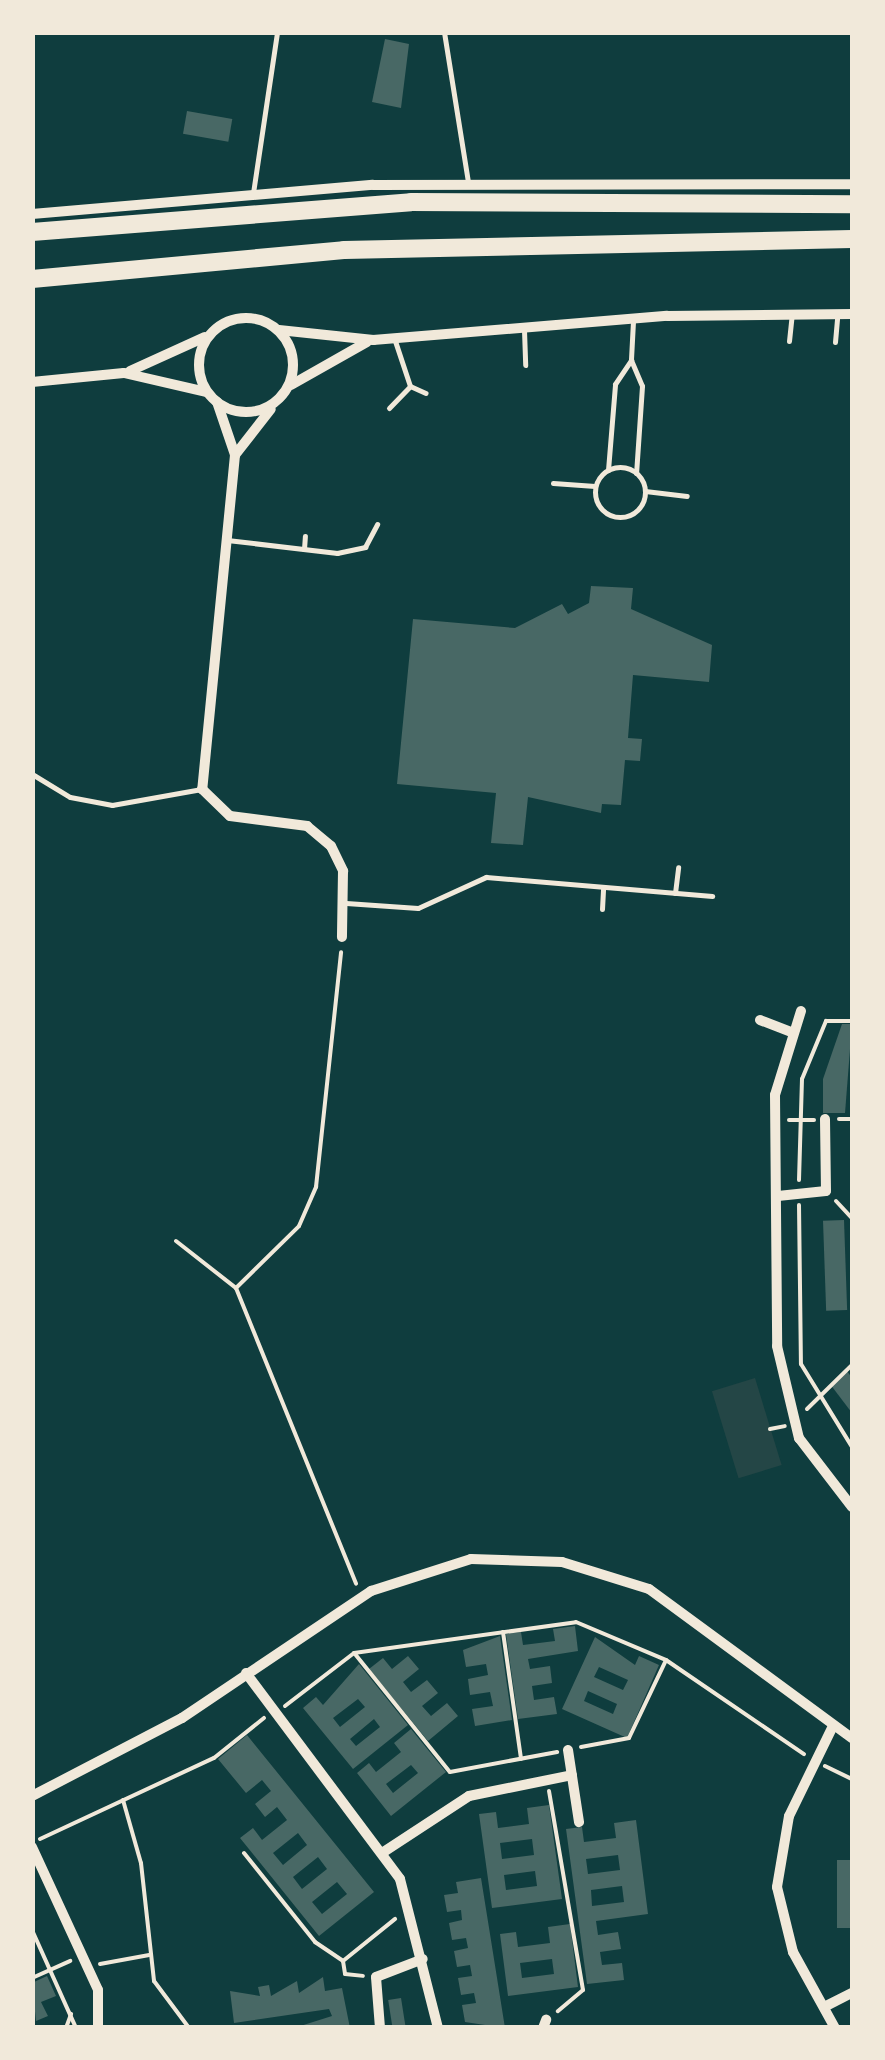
<!DOCTYPE html>
<style>
body{margin:0}
#map{position:relative;width:885px;height:2060px;overflow:hidden;background:#0f3d3e;font-family:Raleway,sans-serif}
div>[style]{position:absolute}
.green>*{inset:0;background:#244646;transform-origin:0 0}
.building>*{inset:0;background:#486865;transform-origin:0 0}
.path>*{height:4px;margin:-2px;padding:0 2px;transform-origin:2px;border-radius:2px;background:#f1e9da}
.service>*{height:5px;margin:-2.5px;padding:0 2.5px;transform-origin:2.5px;border-radius:2.5px;background:#f1e9da}
.service>.ring{margin:-2.5px;padding:0;box-sizing:content-box;background:none;border:5px solid #f1e9da;border-radius:50%}
.minor>*{height:10px;margin:-5px;padding:0 5px;transform-origin:5px;border-radius:5px;background:#f1e9da}
.minor>.ring{margin:-5px;padding:0;box-sizing:content-box;background:none;border:10px solid #f1e9da;border-radius:50%}
.trunk>*{height:18px;margin:-9px;padding:0 9px;transform-origin:9px;border-radius:9px;background:#f1e9da}
span{translate:-50% -50%;white-space:nowrap;text-align:center;line-height:1.15;-webkit-text-stroke:8px #f1e9da;paint-order:stroke}
.frame{position:absolute;inset:0;border:35px solid #f1e9da;pointer-events:none}
</style>
<div id="map">
<div class="green">
<i style="left:755px;top:1378px;width:91px;height:45px;rotate:73deg"></i>
</div>
<div class="building">
<i style="clip-path:polygon(385px 39px,409px 44px,401px 108px,372px 102px)"></i>
<i style="left:187px;top:111px;width:46px;height:23px;rotate:10deg"></i>
<i style="clip-path:polygon(591px 586px,633px 588px,631px 609px,712px 645px,709px 682px,633px 675px,628px 738px,642px 739px,640px 761px,625px 760px,621px 805px,602px 804px,601px 813px,528px 797px,523px 845px,491px 843px,496px 793px,397px 784px,413px 619px,515px 628px,562px 604px,568px 614px,589px 603px)"></i>
<i style="clip-path:polygon(842px 1024px,852px 1024px,845px 1113px,823px 1113px,823px 1079px)"></i>
<i style="left:844px;top:1220px;width:90px;height:21px;rotate:88deg"></i>
<i style="clip-path:polygon(847px 1371px,852px 1378px,852px 1413px,830px 1384px)"></i>
<i style="clip-path:polygon(575px 1626px,578px 1651px,528px 1659px,530px 1669px,550px 1666px,552px 1683px,532px 1686px,534px 1700px,554px 1697px,557px 1714px,518px 1719px,506px 1634px,521px 1632px,523px 1645px,555px 1641px,553px 1629px)"></i>
<i style="clip-path:polygon(500px 1636px,512px 1720px,475px 1726px,472px 1709px,493px 1706px,490px 1692px,470px 1695px,468px 1679px,488px 1675px,486px 1664px,466px 1667px,463px 1650px)"></i>
<i style="clip-path:polygon(evenodd,595px 1637px,635px 1665px,639px 1656px,659px 1665px,627px 1738px,562px 1709px,595px 1637px,599px 1667px,628px 1680px,623px 1690px,594px 1677px,599px 1667px,595px 1637px,588px 1691px,617px 1704px,613px 1714px,584px 1701px,588px 1691px)"></i>
<i style="clip-path:polygon(408px 1656px,419px 1669px,403px 1682px,411px 1692px,427px 1680px,438px 1693px,422px 1706px,431px 1716px,447px 1703px,458px 1716px,428px 1741px,369px 1669px,383px 1658px,392px 1669px)"></i>
<i style="clip-path:polygon(evenodd,359px 1664px,408px 1725px,353px 1769px,303px 1708px,316px 1697px,323px 1705px,359px 1664px,358px 1699px,365px 1707px,340px 1727px,333px 1718px,358px 1699px,359px 1664px,374px 1719px,380px 1727px,356px 1746px,350px 1739px,374px 1719px)"></i>
<i style="clip-path:polygon(evenodd,411px 1729px,446px 1772px,391px 1816px,357px 1773px,369px 1763px,376px 1772px,401px 1752px,394px 1743px,411px 1729px,411px 1765px,418px 1773px,393px 1793px,386px 1784px,411px 1765px)"></i>
<i style="clip-path:polygon(evenodd,247px 1735px,374px 1892px,319px 1936px,240px 1838px,253px 1828px,262px 1840px,287px 1820px,277px 1807px,265px 1817px,255px 1804px,271px 1791px,262px 1780px,246px 1793px,218px 1759px,247px 1735px,298px 1833px,307px 1845px,283px 1865px,273px 1853px,298px 1833px,247px 1735px,318px 1857px,327px 1869px,302px 1889px,293px 1877px,318px 1857px,247px 1735px,337px 1882px,347px 1894px,322px 1914px,312px 1902px,337px 1882px)"></i>
<i style="clip-path:polygon(evenodd,549px 1805px,562px 1899px,492px 1908px,479px 1814px,496px 1812px,498px 1828px,529px 1824px,527px 1808px,549px 1805px,532px 1839px,534px 1855px,502px 1859px,500px 1843px,532px 1839px,549px 1805px,535px 1871px,537px 1886px,506px 1890px,504px 1875px,535px 1871px)"></i>
<i style="clip-path:polygon(evenodd,636px 1820px,648px 1914px,596px 1921px,598px 1935px,618px 1932px,621px 1949px,600px 1952px,602px 1965px,622px 1963px,624px 1980px,587px 1984px,566px 1829px,582px 1827px,584px 1842px,616px 1838px,614px 1823px,636px 1820px,618px 1855px,620px 1870px,588px 1874px,586px 1859px,618px 1855px,636px 1820px,622px 1886px,624px 1902px,592px 1906px,591px 1890px,622px 1886px)"></i>
<i style="left:837px;top:1860px;width:15px;height:68px"></i>
<i style="clip-path:polygon(481px 1878px,490px 1934px,505px 2028px,465px 2022px,462px 2005px,476px 2003px,474px 1993px,461px 1995px,458px 1978px,472px 1976px,470px 1965px,457px 1967px,454px 1951px,468px 1948px,466px 1938px,452px 1940px,449px 1923px,462px 1920px,461px 1910px,447px 1912px,444px 1895px,458px 1893px,456px 1882px)"></i>
<i style="clip-path:polygon(evenodd,570px 1924px,578px 1987px,508px 1996px,500px 1934px,516px 1932px,518px 1947px,550px 1943px,548px 1927px,570px 1924px,552px 1959px,554px 1974px,522px 1978px,520px 1963px,552px 1959px)"></i>
<i style="clip-path:polygon(47px 1976px,56px 1996px,41px 2002px,48px 2016px,36px 2021px,32px 1983px)"></i>
<i style="clip-path:polygon(323px 1977px,325px 1991px,342px 1988px,350px 2028px,294px 2028px,332px 2016px,329px 2009px,234px 2023px,230px 1991px,260px 1996px,258px 1987px,269px 1985px,271px 1996px,297px 1981px,299px 1993px)"></i>
<i style="left:401px;top:1998px;width:30px;height:13px;rotate:81deg"></i>
</div>
<div class="path">
<i style="left:839px;top:1119px;width:13px"></i>
<i style="left:789px;top:1120px;width:25px"></i>
<i style="left:799px;top:1180px;width:101px;rotate:-88.3deg"></i>
<i style="left:802px;top:1079px;width:63px;rotate:-67.5deg"></i>
<i style="left:826px;top:1021px;width:26px"></i>
<i style="left:836px;top:1201px;width:23px;rotate:47deg"></i>
<i style="left:799px;top:1205px;width:159px;rotate:89.3deg"></i>
<i style="left:801px;top:1364px;width:97px;rotate:58.4deg"></i>
<i style="left:176px;top:1241px;width:76px;rotate:38.1deg"></i>
<i style="left:236px;top:1288px;width:319px;rotate:67.9deg"></i>
<i style="left:236px;top:1288px;width:88px;rotate:-44.5deg"></i>
<i style="left:299px;top:1226px;width:43px;rotate:-66.4deg"></i>
<i style="left:316px;top:1187px;width:236px;rotate:-83.9deg"></i>
<i style="left:807px;top:1409px;width:63px;rotate:-44.4deg"></i>
<i style="left:770px;top:1429px;width:15px;rotate:-11deg"></i>
<i style="left:503px;top:1632px;width:128px;rotate:81.9deg"></i>
<i style="left:355px;top:1654px;width:151px;rotate:51.2deg"></i>
<i style="left:450px;top:1772px;width:109px;rotate:-10.6deg"></i>
<i style="left:285px;top:1706px;width:87px;rotate:-37.5deg"></i>
<i style="left:354px;top:1653px;width:224px;rotate:-7.9deg"></i>
<i style="left:576px;top:1622px;width:98px;rotate:22.9deg"></i>
<i style="left:666px;top:1660px;width:167px;rotate:34.3deg"></i>
<i style="left:581px;top:1747px;width:49px;rotate:-10.6deg"></i>
<i style="left:629px;top:1738px;width:86px;rotate:-64.6deg"></i>
<i style="left:825px;top:1766px;width:30px;rotate:26deg"></i>
<i style="left:549px;top:1791px;width:202px;rotate:80.3deg"></i>
<i style="left:583px;top:1990px;width:33px;rotate:140deg"></i>
<i style="left:123px;top:1800px;width:66px;rotate:74.1deg"></i>
<i style="left:141px;top:1863px;width:119px;rotate:83.7deg"></i>
<i style="left:154px;top:1981px;width:59px;rotate:53.3deg"></i>
<i style="left:40px;top:1839px;width:192px;rotate:-25deg"></i>
<i style="left:214px;top:1758px;width:64px;rotate:-38.7deg"></i>
<i style="left:244px;top:1853px;width:114px;rotate:51.4deg"></i>
<i style="left:315px;top:1942px;width:34px;rotate:34deg"></i>
<i style="left:343px;top:1961px;width:67px;rotate:-38.9deg"></i>
<i style="left:32px;top:1930px;width:107px;rotate:65.8deg"></i>
<i style="left:343px;top:1961px;width:13px;rotate:81deg"></i>
<i style="left:345px;top:1974px;width:18px;rotate:6deg"></i>
<i style="left:100px;top:1964px;width:50px;rotate:-10.4deg"></i>
<i style="left:32px;top:1978px;width:42px;rotate:-24.1deg"></i>
<i style="left:66px;top:2028px;width:15px;rotate:-70deg"></i>
</div>
<div class="service">
<i style="left:444px;top:32px;width:152px;rotate:80.9deg"></i>
<i style="left:253px;top:193px;width:163px;rotate:-81.5deg"></i>
<i style="left:633px;top:321px;width:39px;rotate:93deg"></i>
<i style="left:631px;top:360px;width:28px;rotate:67deg"></i>
<i style="left:642px;top:386px;width:87px;rotate:93.9deg"></i>
<i style="left:524px;top:330px;width:35px;rotate:88deg"></i>
<i style="left:789px;top:341px;width:27px;rotate:-84deg"></i>
<i style="left:835px;top:342px;width:25px;rotate:-85deg"></i>
<i style="left:410px;top:386px;width:17px;rotate:24deg"></i>
<i style="left:389px;top:408px;width:30px;rotate:-46deg"></i>
<i style="left:410px;top:386px;width:47px;rotate:-108.4deg"></i>
<i class="ring" style="left:595px;top:467px;width:45px;height:45px"></i>
<i style="left:608px;top:470px;width:86px;rotate:-85.3deg"></i>
<i style="left:615px;top:384px;width:29px;rotate:-56deg"></i>
<i style="left:553px;top:483px;width:42px;rotate:4.1deg"></i>
<i style="left:645px;top:491px;width:42px;rotate:6.8deg"></i>
<i style="left:227px;top:540px;width:111px;rotate:6.7deg"></i>
<i style="left:337px;top:553px;width:29px;rotate:-12deg"></i>
<i style="left:365px;top:547px;width:26px;rotate:-62deg"></i>
<i style="left:304px;top:549px;width:13px;rotate:-86deg"></i>
<i style="left:32px;top:774px;width:44px;rotate:31.2deg"></i>
<i style="left:70px;top:797px;width:43px;rotate:10.8deg"></i>
<i style="left:112px;top:805px;width:91px;rotate:-10.1deg"></i>
<i style="left:675px;top:893px;width:26px;rotate:-83deg"></i>
<i style="left:346px;top:903px;width:72px;rotate:4deg"></i>
<i style="left:418px;top:908px;width:75px;rotate:-24.5deg"></i>
<i style="left:486px;top:877px;width:227px;rotate:4.8deg"></i>
<i style="left:602px;top:909px;width:22px;rotate:-87deg"></i>
</div>
<div class="minor">
<i style="left:32px;top:214px;width:342px;rotate:-4.9deg"></i>
<i style="left:373px;top:185px;width:479px;rotate:-0.1deg"></i>
<i class="ring" style="left:199px;top:318px;width:84px;height:84px"></i>
<i style="left:279px;top:330px;width:95px;rotate:6.1deg"></i>
<i style="left:373px;top:340px;width:295px;rotate:-4.7deg"></i>
<i style="left:667px;top:316px;width:185px;rotate:-0.6deg"></i>
<i style="left:130px;top:371px;width:82px;rotate:-24.4deg"></i>
<i style="left:32px;top:382px;width:92px;rotate:-5.6deg"></i>
<i style="left:124px;top:373px;width:84px;rotate:13deg"></i>
<i style="left:291px;top:385px;width:87px;rotate:-29.5deg"></i>
<i style="left:217px;top:402px;width:56px;rotate:71.2deg"></i>
<i style="left:235px;top:455px;width:336px;rotate:95.6deg"></i>
<i style="left:202px;top:789px;width:39px;rotate:44deg"></i>
<i style="left:230px;top:816px;width:78px;rotate:7.4deg"></i>
<i style="left:307px;top:826px;width:31px;rotate:40deg"></i>
<i style="left:331px;top:846px;width:28px;rotate:64deg"></i>
<i style="left:343px;top:871px;width:66px;rotate:90.9deg"></i>
<i style="left:235px;top:455px;width:58px;rotate:-52deg"></i>
<i style="left:801px;top:1011px;width:88px;rotate:107.2deg"></i>
<i style="left:775px;top:1095px;width:251px;rotate:89.5deg"></i>
<i style="left:777px;top:1346px;width:95px;rotate:76.6deg"></i>
<i style="left:799px;top:1438px;width:87px;rotate:52.5deg"></i>
<i style="left:760px;top:1020px;width:33px;rotate:21deg"></i>
<i style="left:778px;top:1196px;width:48px;rotate:-5.9deg"></i>
<i style="left:826px;top:1191px;width:72px;rotate:-90.8deg"></i>
<i style="left:246px;top:1673px;width:257px;rotate:53.2deg"></i>
<i style="left:400px;top:1879px;width:154px;rotate:75.7deg"></i>
<i style="left:832px;top:1728px;width:98px;rotate:116deg"></i>
<i style="left:789px;top:1816px;width:72px;rotate:99.6deg"></i>
<i style="left:777px;top:1887px;width:67px;rotate:76.2deg"></i>
<i style="left:793px;top:1952px;width:87px;rotate:61.1deg"></i>
<i style="left:568px;top:1750px;width:73px;rotate:81.3deg"></i>
<i style="left:32px;top:1796px;width:169px;rotate:-27.5deg"></i>
<i style="left:182px;top:1718px;width:228px;rotate:-33.9deg"></i>
<i style="left:371px;top:1591px;width:105px;rotate:-17.7deg"></i>
<i style="left:471px;top:1559px;width:91px;rotate:1.9deg"></i>
<i style="left:562px;top:1562px;width:91px;rotate:17.2deg"></i>
<i style="left:649px;top:1589px;width:252px;rotate:36.3deg"></i>
<i style="left:32px;top:1847px;width:157px;rotate:65.2deg"></i>
<i style="left:98px;top:1990px;width:38px;rotate:90deg"></i>
<i style="left:382px;top:1853px;width:104px;rotate:-33.2deg"></i>
<i style="left:469px;top:1796px;width:105px;rotate:-11.5deg"></i>
<i style="left:826px;top:2006px;width:29px;rotate:-27deg"></i>
<i style="left:380px;top:2028px;width:51px;rotate:-94.5deg"></i>
<i style="left:376px;top:1977px;width:50px;rotate:-21deg"></i>
<i style="left:543px;top:2028px;width:9px;rotate:-69deg"></i>
</div>
<div class="trunk">
<i style="left:32px;top:232px;width:380px;rotate:-4.5deg"></i>
<i style="left:411px;top:202px;width:441px;rotate:0.3deg"></i>
<i style="left:32px;top:279px;width:313px;rotate:-5.3deg"></i>
<i style="left:344px;top:250px;width:508px;rotate:-1.24deg"></i>
</div>
<div class="frame"></div>
</div>
